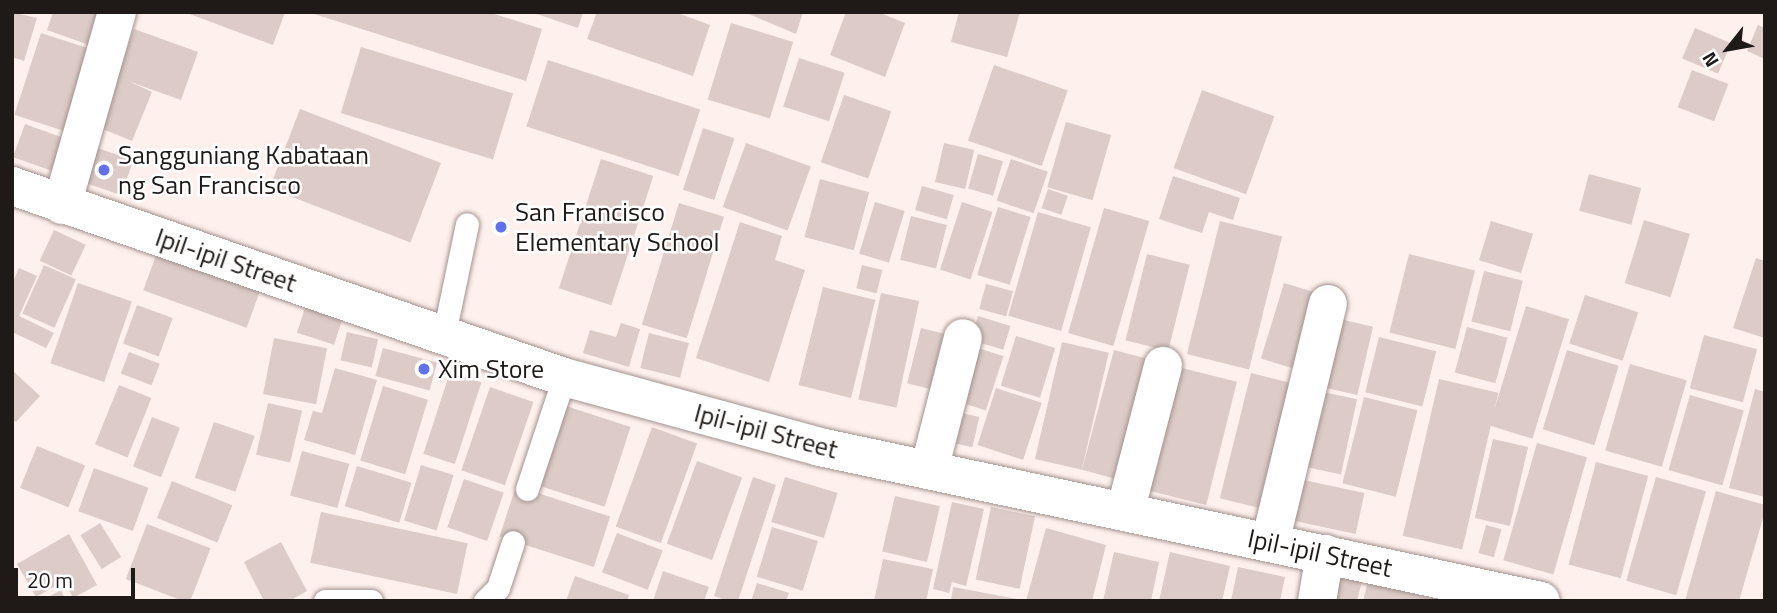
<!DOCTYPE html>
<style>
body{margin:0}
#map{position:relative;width:1777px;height:613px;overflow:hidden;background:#fef0ed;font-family:"Titillium Web",sans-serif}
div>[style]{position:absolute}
.building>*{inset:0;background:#dccbc7;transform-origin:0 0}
.roads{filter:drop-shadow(0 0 2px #a1928e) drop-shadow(0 0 2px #a1928e)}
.service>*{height:23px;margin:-11.5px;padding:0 11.5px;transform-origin:11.5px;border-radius:11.5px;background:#fff}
.minor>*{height:38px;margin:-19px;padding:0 19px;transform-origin:19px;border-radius:19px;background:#fff}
.tertiary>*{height:38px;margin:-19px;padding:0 19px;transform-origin:19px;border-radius:19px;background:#fff}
.dots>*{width:19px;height:19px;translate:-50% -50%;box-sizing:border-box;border:4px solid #fff;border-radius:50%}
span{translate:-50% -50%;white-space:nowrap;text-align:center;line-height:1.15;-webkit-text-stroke:5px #fff;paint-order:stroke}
.poi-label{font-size:26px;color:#1f1917}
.left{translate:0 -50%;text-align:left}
.street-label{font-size:26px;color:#1f1917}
.frame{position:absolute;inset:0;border:14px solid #1f1917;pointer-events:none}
.north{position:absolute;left:1693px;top:14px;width:70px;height:70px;-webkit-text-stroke:5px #fff;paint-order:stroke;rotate:239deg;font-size:19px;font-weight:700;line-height:28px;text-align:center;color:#1f1917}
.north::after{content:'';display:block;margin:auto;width:24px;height:32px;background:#1f1917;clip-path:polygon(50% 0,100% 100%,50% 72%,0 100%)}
.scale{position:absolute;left:14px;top:568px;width:121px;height:32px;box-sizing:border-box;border:4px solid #1f1917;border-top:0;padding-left:9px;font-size:21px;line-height:24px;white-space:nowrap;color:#1f1917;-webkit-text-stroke:5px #fff;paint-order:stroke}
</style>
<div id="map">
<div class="building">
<i style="clip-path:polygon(12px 12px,37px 18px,24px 61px,12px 57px)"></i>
<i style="clip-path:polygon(53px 12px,100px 14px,89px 45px,47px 30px)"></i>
<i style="clip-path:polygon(184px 12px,285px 12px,273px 45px)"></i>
<i style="clip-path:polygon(488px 12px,542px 29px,526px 81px,311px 13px)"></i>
<i style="clip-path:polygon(531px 12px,583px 12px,578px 28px)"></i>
<i style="clip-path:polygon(597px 12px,675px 12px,710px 25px,693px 76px,587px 39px)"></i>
<i style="clip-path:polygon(744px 12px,803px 12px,796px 34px)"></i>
<i style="clip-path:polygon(846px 12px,878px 12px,905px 23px,885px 77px,830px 55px)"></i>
<i style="clip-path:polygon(959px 12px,1020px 12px,1007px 57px,951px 42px)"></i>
<i style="left:731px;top:23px;width:65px;height:80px;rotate:17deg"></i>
<i style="clip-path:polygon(1758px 25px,1765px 28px,1765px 59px,1747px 51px)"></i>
<i style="left:1695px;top:28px;width:39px;height:33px;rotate:23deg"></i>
<i style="clip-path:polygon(134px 29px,198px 52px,181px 100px,128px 81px,152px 92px,132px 141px,98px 127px)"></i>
<i style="left:41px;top:33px;width:61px;height:86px;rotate:18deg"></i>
<i style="left:361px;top:47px;width:159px;height:69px;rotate:17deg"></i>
<i style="left:799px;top:58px;width:48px;height:51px;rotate:18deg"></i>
<i style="left:548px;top:60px;width:160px;height:70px;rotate:18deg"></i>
<i style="left:994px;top:65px;width:78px;height:80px;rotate:19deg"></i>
<i style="left:1692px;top:70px;width:39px;height:40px;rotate:21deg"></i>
<i style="left:1202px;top:90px;width:77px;height:83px;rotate:20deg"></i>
<i style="left:844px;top:95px;width:50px;height:71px;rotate:19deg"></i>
<i style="left:300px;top:109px;width:151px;height:85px;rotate:21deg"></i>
<i style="left:1066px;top:122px;width:47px;height:68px;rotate:16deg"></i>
<i style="left:25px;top:124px;width:50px;height:35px;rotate:20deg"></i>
<i style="left:703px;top:128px;width:33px;height:65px;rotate:18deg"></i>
<i style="left:746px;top:143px;width:69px;height:68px;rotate:20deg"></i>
<i style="left:944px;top:143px;width:31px;height:40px;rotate:13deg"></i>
<i style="left:86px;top:144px;width:50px;height:37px;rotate:19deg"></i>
<i style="left:978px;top:154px;width:26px;height:36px;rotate:16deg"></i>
<i style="left:601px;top:159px;width:55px;height:136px;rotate:18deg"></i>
<i style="left:1011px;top:159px;width:39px;height:44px;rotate:19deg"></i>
<i style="left:1589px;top:174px;width:54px;height:38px;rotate:15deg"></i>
<i style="clip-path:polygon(1173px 176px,1240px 198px,1233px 220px,1209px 212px,1202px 233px,1159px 219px)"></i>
<i style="left:820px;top:179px;width:51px;height:60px;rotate:15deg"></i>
<i style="left:922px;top:186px;width:33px;height:25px;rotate:16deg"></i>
<i style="left:1048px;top:189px;width:21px;height:20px;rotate:19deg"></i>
<i style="left:875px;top:202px;width:31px;height:54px;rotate:17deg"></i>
<i style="left:962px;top:202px;width:32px;height:71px;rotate:18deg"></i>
<i style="left:679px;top:203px;width:47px;height:127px;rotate:17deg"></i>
<i style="left:998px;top:207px;width:34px;height:71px;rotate:17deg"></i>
<i style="left:1104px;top:208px;width:47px;height:130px;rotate:16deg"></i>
<i style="left:1038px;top:212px;width:55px;height:108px;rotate:16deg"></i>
<i style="left:911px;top:216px;width:37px;height:45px;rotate:14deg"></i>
<i style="left:1644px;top:220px;width:48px;height:66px;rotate:17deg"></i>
<i style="left:1220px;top:221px;width:64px;height:137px;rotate:14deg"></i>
<i style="left:1491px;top:221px;width:44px;height:41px;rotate:17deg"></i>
<i style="clip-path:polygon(740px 222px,782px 236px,775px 260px,805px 270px,769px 382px,696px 358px)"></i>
<i style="left:54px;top:230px;width:35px;height:34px;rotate:25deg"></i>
<i style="left:159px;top:247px;width:110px;height:46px;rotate:20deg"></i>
<i style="left:1147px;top:254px;width:44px;height:89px;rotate:14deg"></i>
<i style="left:1409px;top:254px;width:68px;height:81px;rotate:14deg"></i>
<i style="clip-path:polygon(1756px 258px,1765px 261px,1765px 338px,1733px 328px)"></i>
<i style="left:44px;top:265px;width:35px;height:53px;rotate:24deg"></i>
<i style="left:862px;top:265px;width:21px;height:24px;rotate:14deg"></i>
<i style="clip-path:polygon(19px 268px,37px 276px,19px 316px,54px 333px,46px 348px,12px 332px,12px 284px)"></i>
<i style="left:1484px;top:271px;width:40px;height:52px;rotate:14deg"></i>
<i style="left:78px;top:283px;width:57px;height:85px;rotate:19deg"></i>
<i style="left:1284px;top:283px;width:38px;height:79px;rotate:17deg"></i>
<i style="left:986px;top:284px;width:28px;height:26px;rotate:15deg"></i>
<i style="left:823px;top:287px;width:54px;height:101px;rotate:14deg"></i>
<i style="left:881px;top:293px;width:39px;height:109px;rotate:12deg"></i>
<i style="left:1585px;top:295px;width:56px;height:51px;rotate:18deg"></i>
<i style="left:137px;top:305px;width:38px;height:41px;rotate:20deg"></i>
<i style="left:1526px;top:306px;width:45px;height:125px;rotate:17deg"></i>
<i style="left:305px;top:308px;width:39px;height:26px;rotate:18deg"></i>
<i style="left:978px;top:316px;width:34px;height:25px;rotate:17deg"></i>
<i style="left:1335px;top:318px;width:39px;height:70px;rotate:13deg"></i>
<i style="clip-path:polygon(621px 323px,640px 329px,629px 367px,583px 353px,590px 330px,616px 337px)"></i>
<i style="left:1467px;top:327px;width:42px;height:47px;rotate:15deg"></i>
<i style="left:921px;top:328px;width:38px;height:57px;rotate:14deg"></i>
<i style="left:347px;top:332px;width:32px;height:29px;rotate:13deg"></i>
<i style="left:649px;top:333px;width:41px;height:36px;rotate:14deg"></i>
<i style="left:1704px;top:335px;width:55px;height:55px;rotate:15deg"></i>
<i style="left:1016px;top:336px;width:41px;height:52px;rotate:17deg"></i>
<i style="left:1379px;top:337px;width:59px;height:57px;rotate:14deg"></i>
<i style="left:274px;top:338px;width:54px;height:57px;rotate:11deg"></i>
<i style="left:1062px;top:342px;width:48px;height:120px;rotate:13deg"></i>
<i style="left:972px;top:346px;width:33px;height:57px;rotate:18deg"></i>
<i style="left:383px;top:348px;width:56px;height:29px;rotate:15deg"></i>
<i style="left:1114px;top:350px;width:42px;height:124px;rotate:15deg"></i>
<i style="left:1567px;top:350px;width:54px;height:83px;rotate:17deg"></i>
<i style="left:129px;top:352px;width:33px;height:23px;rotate:21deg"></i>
<i style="left:1630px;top:364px;width:59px;height:90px;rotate:16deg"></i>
<i style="left:1170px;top:365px;width:69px;height:127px;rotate:14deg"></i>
<i style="clip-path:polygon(335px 368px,377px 380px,355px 455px,304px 440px,313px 411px,322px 413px)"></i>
<i style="clip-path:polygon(12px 370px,40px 396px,16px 422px,12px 419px)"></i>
<i style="left:450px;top:372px;width:33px;height:86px;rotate:18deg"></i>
<i style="left:1251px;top:373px;width:50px;height:129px;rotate:14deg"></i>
<i style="left:1439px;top:379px;width:61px;height:161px;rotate:13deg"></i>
<i style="left:119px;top:385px;width:35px;height:64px;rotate:22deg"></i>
<i style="left:383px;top:386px;width:47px;height:78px;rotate:17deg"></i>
<i style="left:490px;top:387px;width:46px;height:88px;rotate:19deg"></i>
<i style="left:996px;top:388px;width:48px;height:60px;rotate:18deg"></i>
<i style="clip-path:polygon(1755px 389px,1765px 392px,1765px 497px,1729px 488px)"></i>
<i style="left:1314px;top:390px;width:44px;height:77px;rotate:12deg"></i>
<i style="left:1690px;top:395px;width:56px;height:78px;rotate:16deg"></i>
<i style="left:1364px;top:397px;width:55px;height:89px;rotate:14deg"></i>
<i style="left:268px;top:403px;width:35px;height:53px;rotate:13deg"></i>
<i style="left:563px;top:405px;width:71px;height:84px;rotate:18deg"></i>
<i style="left:953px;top:411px;width:27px;height:31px;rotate:13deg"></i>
<i style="left:152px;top:417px;width:30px;height:53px;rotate:21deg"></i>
<i style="left:214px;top:422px;width:43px;height:59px;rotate:19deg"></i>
<i style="left:652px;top:427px;width:48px;height:106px;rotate:20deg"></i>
<i style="left:1493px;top:439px;width:36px;height:81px;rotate:13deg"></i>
<i style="left:1537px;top:443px;width:52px;height:122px;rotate:16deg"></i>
<i style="left:37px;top:446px;width:52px;height:45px;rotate:22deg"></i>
<i style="left:302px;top:451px;width:49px;height:46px;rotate:15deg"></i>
<i style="left:697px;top:461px;width:48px;height:88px;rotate:20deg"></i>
<i style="left:1596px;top:462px;width:54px;height:106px;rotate:15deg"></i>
<i style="left:421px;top:465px;width:34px;height:58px;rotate:17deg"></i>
<i style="left:357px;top:466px;width:57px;height:42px;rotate:17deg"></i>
<i style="left:94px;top:468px;width:58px;height:46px;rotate:20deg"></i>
<i style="clip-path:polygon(753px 477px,776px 485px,738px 601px,728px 601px,714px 596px)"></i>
<i style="left:785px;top:477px;width:55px;height:47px;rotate:17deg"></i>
<i style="left:1656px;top:477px;width:52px;height:108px;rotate:16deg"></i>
<i style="left:1294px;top:478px;width:72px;height:42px;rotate:12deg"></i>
<i style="left:464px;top:479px;width:42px;height:51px;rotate:19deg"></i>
<i style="left:172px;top:481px;width:65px;height:40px;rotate:22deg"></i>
<i style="left:516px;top:486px;width:99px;height:53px;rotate:18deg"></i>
<i style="clip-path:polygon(1716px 491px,1765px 505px,1765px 511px,1739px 601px,1685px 601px)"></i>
<i style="left:895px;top:496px;width:46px;height:57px;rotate:13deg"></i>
<i style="clip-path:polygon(952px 502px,984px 509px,966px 586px,952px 582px,949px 593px,933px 589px)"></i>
<i style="left:991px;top:507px;width:45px;height:74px;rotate:12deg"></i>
<i style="left:321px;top:512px;width:150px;height:52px;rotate:12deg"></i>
<i style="left:100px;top:523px;width:40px;height:23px;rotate:58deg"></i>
<i style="left:147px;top:524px;width:68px;height:59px;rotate:21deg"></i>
<i style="left:1486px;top:525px;width:16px;height:29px;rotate:15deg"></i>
<i style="left:772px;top:527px;width:48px;height:52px;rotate:17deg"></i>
<i style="clip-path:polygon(1046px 528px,1106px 545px,1092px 601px,1026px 601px)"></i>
<i style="left:617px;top:533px;width:49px;height:42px;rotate:21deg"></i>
<i style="clip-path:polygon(69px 534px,97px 585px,73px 598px,64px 581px,36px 597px,17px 564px)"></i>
<i style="clip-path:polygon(281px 542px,307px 591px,289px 601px,264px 601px,244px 562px)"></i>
<i style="clip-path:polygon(1114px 552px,1159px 562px,1151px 601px,1103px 601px)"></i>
<i style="clip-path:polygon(1170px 552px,1230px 566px,1222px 601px,1159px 601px)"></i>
<i style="clip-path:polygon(883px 559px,933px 569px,926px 601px,874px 601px)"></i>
<i style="clip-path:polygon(1238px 567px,1285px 577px,1280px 601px,1231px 601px)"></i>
<i style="clip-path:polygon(663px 571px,709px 587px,704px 601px,653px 601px)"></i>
<i style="clip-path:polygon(1332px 574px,1362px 581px,1357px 601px,1326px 601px)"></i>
<i style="clip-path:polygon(575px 576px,629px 595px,627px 601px,566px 601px)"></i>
<i style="clip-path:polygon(1368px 582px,1439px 600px,1439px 601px,1363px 601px)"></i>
<i style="clip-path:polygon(757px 583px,789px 593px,786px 601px,751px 601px)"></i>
<i style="clip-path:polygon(953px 587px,1017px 599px,1017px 601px,951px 601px)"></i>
<i style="clip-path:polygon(61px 590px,66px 601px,41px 601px)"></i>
</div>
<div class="roads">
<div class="service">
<i style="left:444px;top:334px;width:112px;rotate:-78.2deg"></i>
<i style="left:527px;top:489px;width:118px;rotate:-71.7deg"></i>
<i style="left:325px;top:601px;width:46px"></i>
<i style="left:485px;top:601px;width:18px;rotate:-45deg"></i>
<i style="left:498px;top:588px;width:48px;rotate:-71.9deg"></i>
</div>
<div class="minor">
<i style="left:62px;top:205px;width:201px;rotate:-74.1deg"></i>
<i style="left:929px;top:470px;width:136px;rotate:-75.6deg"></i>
<i style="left:1125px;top:512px;width:151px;rotate:-75.4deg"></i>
<i style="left:1270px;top:543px;width:246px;rotate:-76.4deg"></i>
<i style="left:1317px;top:601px;width:48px;rotate:-80.3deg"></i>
</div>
<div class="tertiary">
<i style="left:12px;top:186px;width:584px;rotate:19.09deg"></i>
<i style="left:564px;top:377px;width:265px;rotate:15.3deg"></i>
<i style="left:820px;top:447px;width:737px;rotate:12.06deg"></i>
</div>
</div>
<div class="dots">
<i style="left:104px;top:170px;background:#6171e9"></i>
<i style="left:501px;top:227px;background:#6171e9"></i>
<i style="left:424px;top:369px;background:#6171e9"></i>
</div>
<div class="poi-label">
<span class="left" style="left:118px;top:170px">Sangguniang Kabataan<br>ng San Francisco</span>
<span class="left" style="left:515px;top:227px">San Francisco<br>Elementary School</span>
<span class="left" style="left:438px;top:369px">Xim Store</span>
</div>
<div class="street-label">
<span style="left:226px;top:260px;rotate:19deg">Ipil-ipil Street</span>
<span style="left:766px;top:431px;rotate:15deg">Ipil-ipil Street</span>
<span style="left:1320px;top:553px;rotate:12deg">Ipil-ipil Street</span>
</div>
<div class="frame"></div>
<div class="north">N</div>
<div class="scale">20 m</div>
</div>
